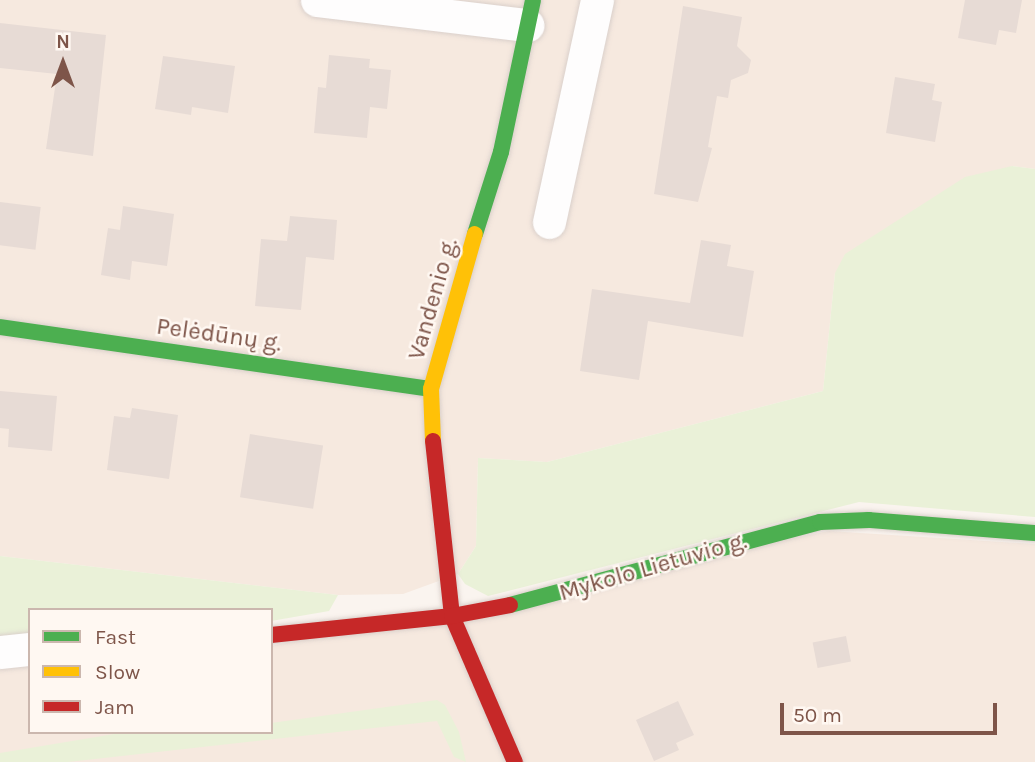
<!DOCTYPE html>
<meta charset="utf-8">
<style>
body{margin:0}
#map{position:relative;width:1035px;height:762px;overflow:hidden;background:#faf4ef;font-family:Karla,sans-serif}
div>[style]{position:absolute}
.residential>*{inset:0;background:#f6e9df}
.green>*{inset:0;background:#eaf1d8}
.building>*{inset:0;background:#e7dbd5;transform-origin:0 0}
.roads{filter:drop-shadow(0 0 2px #dad0cb) drop-shadow(0 0 2px #dad0cb)}
.street>*{height:33px;margin:-16.5px;padding:0 16.5px;transform-origin:16.5px;border-radius:16.5px;background:#fefdfd}
.fast>*{height:16px;margin:-8px;padding:0 8px;transform-origin:8px;border-radius:8px;background:#4caf50}
.slow>*{height:16px;margin:-8px;padding:0 8px;transform-origin:8px;border-radius:8px;background:#ffc107}
.jam>*{height:16px;margin:-8px;padding:0 8px;transform-origin:8px;border-radius:8px;background:#c62828}
span{translate:-50% -50%;white-space:nowrap;text-align:center;line-height:1.15;-webkit-text-stroke:5px #fff8f2;paint-order:stroke}
.street-label{font-size:24px;color:#7e5549}
.legend{position:absolute;left:28px;top:608px;width:245px;height:126px;box-sizing:border-box;background:#fff8f2;border:2px solid #cbb7ae;margin:0;padding:9px 12px;list-style:none;font-size:21px;color:#7e5549}
.legend li{display:flex;align-items:center;gap:14px;height:35px}
.legend b{width:35px;border:2px solid #cbb7ae}
.north{position:absolute;left:28px;top:28px;width:70px;height:70px;-webkit-text-stroke:5px #fff8f2;paint-order:stroke;rotate:0deg;font-size:19px;font-weight:700;line-height:28px;text-align:center;color:#7e5549}
.north::after{content:'';display:block;margin:auto;width:24px;height:32px;background:#7e5549;clip-path:polygon(50% 0,100% 100%,50% 72%,0 100%)}
.scale{position:absolute;left:780px;top:703px;width:217px;height:32px;box-sizing:border-box;border:4px solid #7e5549;border-top:0;padding-left:9px;font-size:21px;line-height:24px;white-space:nowrap;color:#7e5549;-webkit-text-stroke:5px #fff8f2;paint-order:stroke}
</style>
<div id="map">
<div class="residential">
<i style="clip-path:polygon(0 0,1035px 0,1035px 169px,1012px 166px,835px 273px,823px 391px,547px 462px,478px 458px,476px 546px,458px 574px,403px 594px,338px 595px,0 556px)"></i>
<i style="clip-path:polygon(829px 531px,1035px 544px,1035px 762px,0 762px,0 668px,30px 664px,30px 732px,271px 732px,271px 646px)"></i>
</div>
<div class="green">
<i style="clip-path:polygon(1012px 166px,1035px 169px,1035px 517px,859px 502px,488px 596px,465px 584px,458px 574px,476px 546px,478px 458px,547px 462px,823px 391px,835px 273px,845px 254px,965px 177px)"></i>
<i style="clip-path:polygon(0 556px,338px 595px,329px 611px,271px 621px,271px 610px,30px 610px,30px 636px,0 639px)"></i>
<i style="clip-path:polygon(437px 700px,445px 705px,459px 732px,466px 762px,454px 757px,437px 721px,68px 762px,0 762px,0 753px,120px 733px,271px 732px,271px 723px)"></i>
</div>
<div class="building">
<i style="clip-path:polygon(965px 0,1022px 0,1016px 33px,999px 30px,996px 45px,958px 38px)"></i>
<i style="clip-path:polygon(683px 6px,742px 17px,737px 46px,751px 60px,748px 73px,731px 80px,728px 98px,717px 96px,708px 147px,712px 148px,698px 202px,654px 194px)"></i>
<i style="clip-path:polygon(0 23px,106px 35px,93px 156px,46px 149px,57px 74px,0 68px)"></i>
<i style="clip-path:polygon(329px 55px,370px 59px,369px 68px,391px 70px,387px 109px,370px 107px,367px 138px,314px 133px,318px 87px,326px 88px)"></i>
<i style="clip-path:polygon(163px 56px,235px 66px,228px 113px,192px 107px,191px 115px,155px 109px)"></i>
<i style="clip-path:polygon(895px 77px,935px 84px,932px 100px,942px 102px,935px 142px,886px 133px)"></i>
<i style="left:0;top:202px;width:41px;height:43px;rotate:7deg"></i>
<i style="clip-path:polygon(123px 206px,174px 214px,167px 266px,132px 261px,130px 280px,101px 275px,108px 228px,120px 230px)"></i>
<i style="clip-path:polygon(290px 216px,337px 220px,334px 260px,306px 257px,301px 310px,255px 306px,261px 239px,287px 241px)"></i>
<i style="clip-path:polygon(701px 240px,731px 245px,727px 266px,754px 271px,743px 337px,648px 321px,639px 380px,580px 371px,592px 289px,690px 303px)"></i>
<i style="clip-path:polygon(0 391px,57px 396px,52px 451px,8px 447px,9px 429px,0 428px)"></i>
<i style="clip-path:polygon(132px 408px,178px 415px,169px 479px,107px 470px,114px 416px,130px 418px)"></i>
<i style="left:250px;top:434px;width:74px;height:64px;rotate:9deg"></i>
<i style="left:846px;top:636px;width:26px;height:34px;rotate:79deg"></i>
<i style="clip-path:polygon(678px 701px,694px 735px,676px 743px,679px 750px,654px 761px,636px 720px)"></i>
</div>
<div class="roads">
<div class="street">
<i style="left:317px;top:0;width:212px;rotate:6.8deg"></i>
<i style="left:549px;top:222px;width:227px;rotate:-77.8deg"></i>
<i style="left:0;top:652px;width:30px;rotate:-6deg"></i>
</div>
<div class="fast">
<i style="left:475px;top:234px;width:86px;rotate:-72.4deg"></i>
<i style="left:501px;top:152px;width:155px;rotate:-78.1deg"></i>
<i style="left:0;top:327px;width:435px;rotate:8.2deg"></i>
<i style="left:510px;top:605px;width:321px;rotate:-15deg"></i>
<i style="left:820px;top:522px;width:49px;rotate:-2.3deg"></i>
<i style="left:869px;top:520px;width:167px;rotate:4.5deg"></i>
</div>
<div class="slow">
<i style="left:433px;top:441px;width:52px;rotate:-92.2deg"></i>
<i style="left:431px;top:389px;width:161px;rotate:-74.2deg"></i>
</div>
<div class="jam">
<i style="left:433px;top:441px;width:176px;rotate:83.8deg"></i>
<i style="left:452px;top:616px;width:159px;rotate:66.7deg"></i>
<i style="left:271px;top:635px;width:182px;rotate:-6deg"></i>
<i style="left:452px;top:616px;width:59px;rotate:-10.7deg"></i>
</div>
</div>
<div class="street-label">
<span style="left:433px;top:299px;rotate:-74deg">Vandenio g.</span>
<span style="left:219px;top:335px;rotate:8deg">Pelėdūnų g.</span>
<span style="left:653px;top:567px;rotate:-16deg">Mykolo Lietuvio g.</span>
</div>
<ul class="legend">
<li><b style="height:9px;background:#4caf50"></b>Fast</li>
<li><b style="height:9px;background:#ffc107"></b>Slow</li>
<li><b style="height:9px;background:#c62828"></b>Jam</li>
</ul>
<div class="north">N</div>
<div class="scale">50 m</div>
</div>
